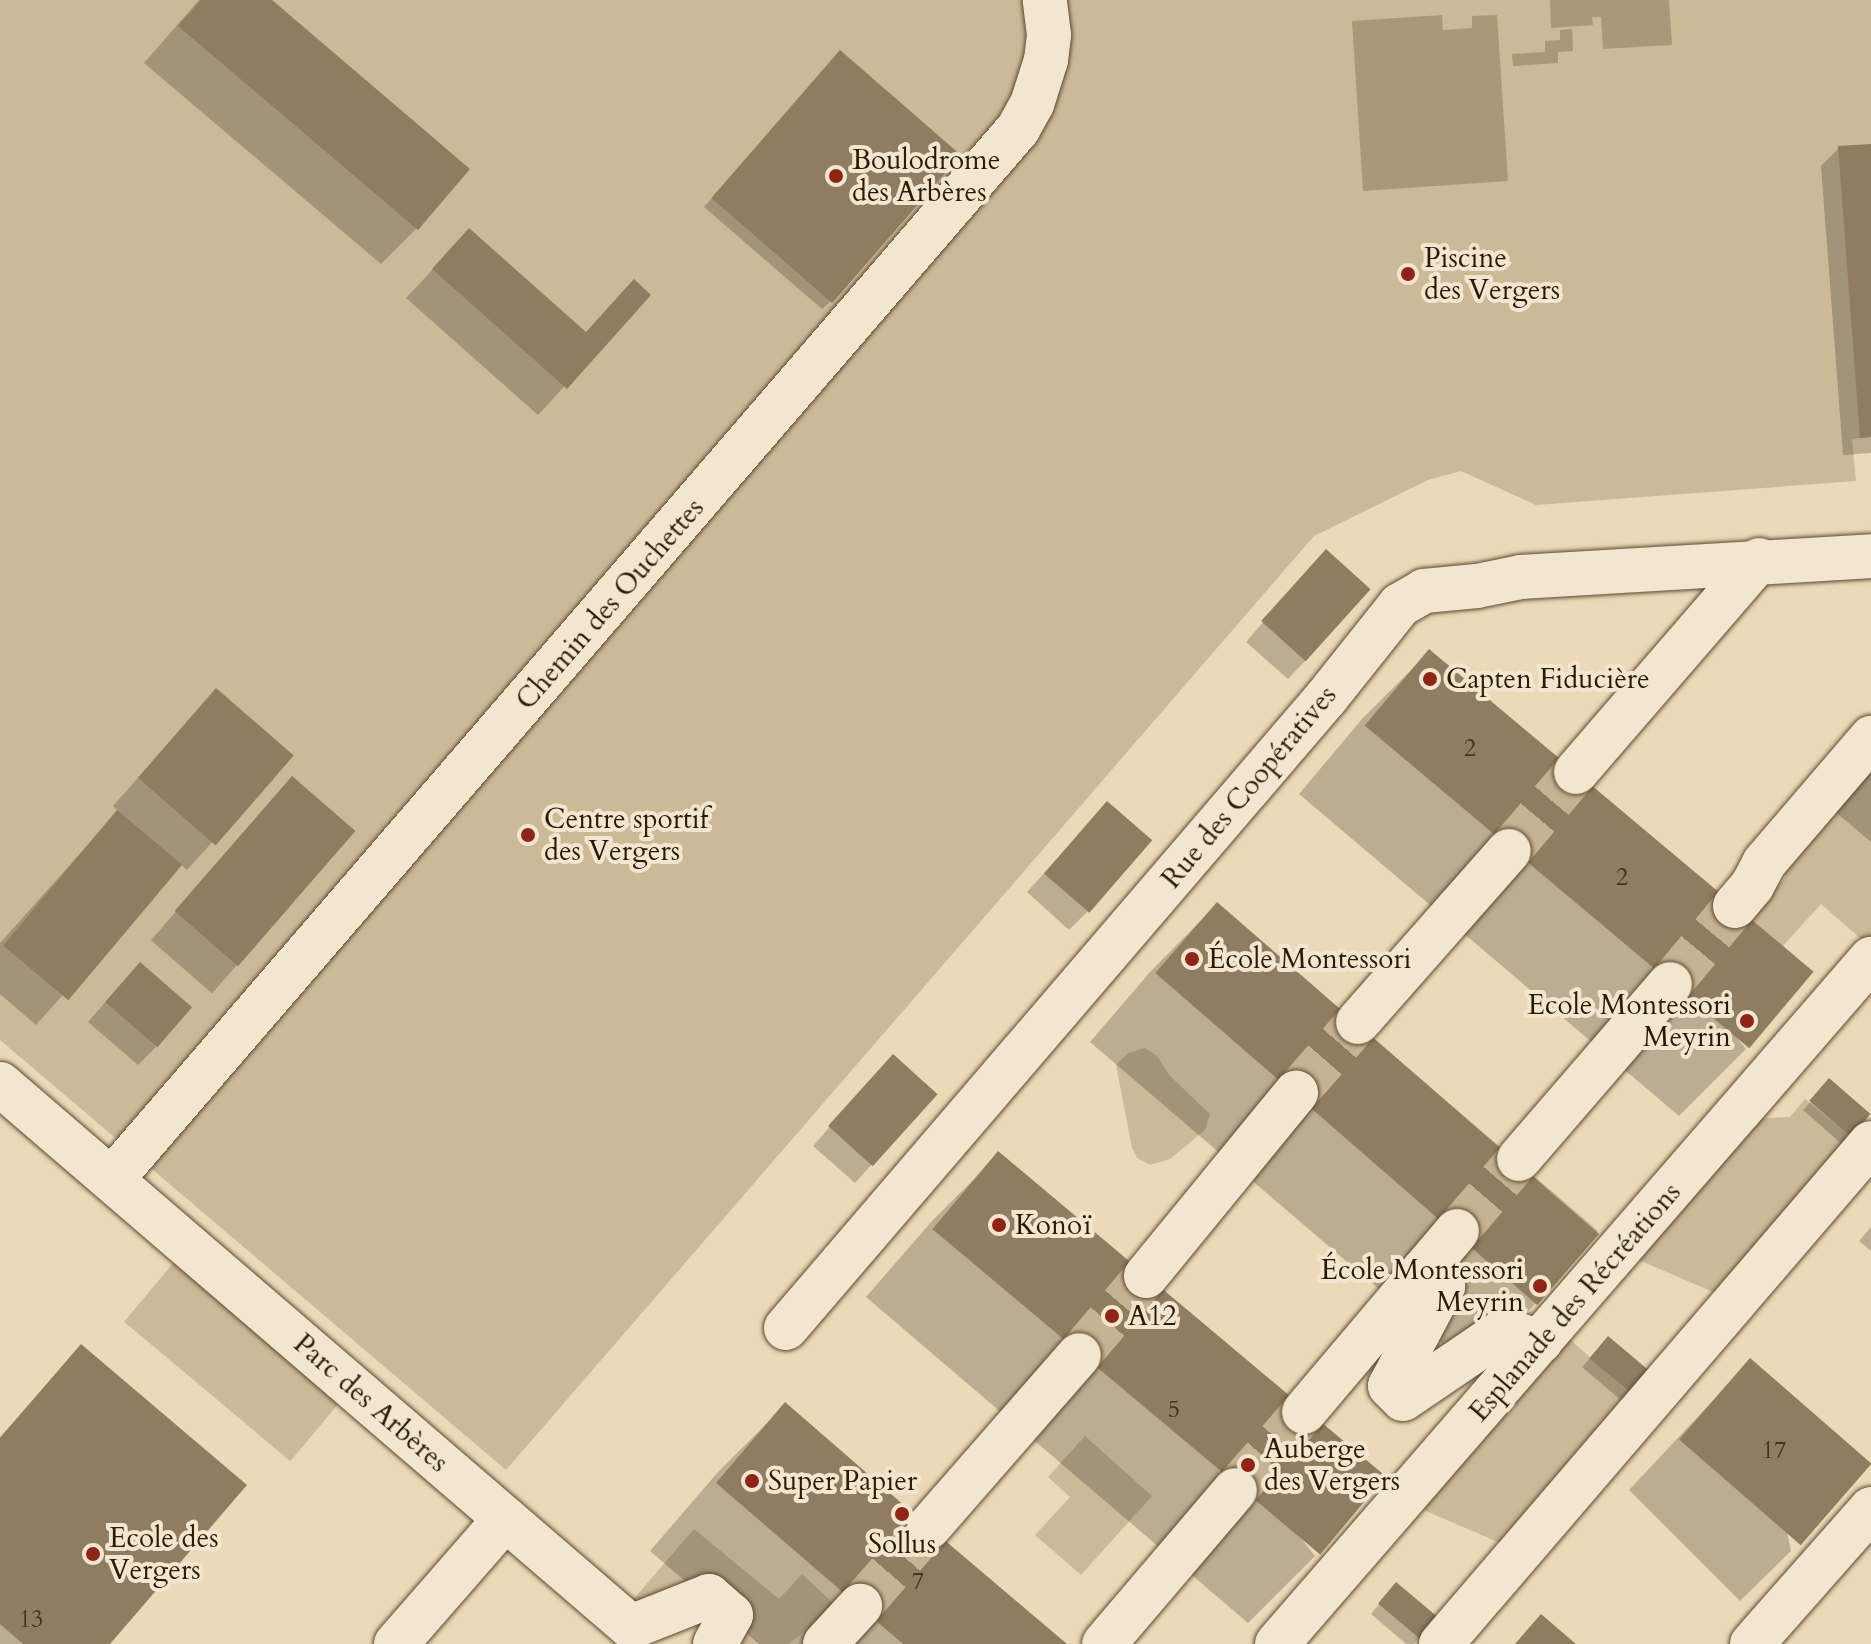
<!DOCTYPE html>
<meta charset="utf-8">
<style>
body{margin:0}
#map{position:relative;width:1871px;height:1644px;overflow:hidden;background:#ecd9b7;font-family:Cardo,serif}
div>[style]{position:absolute}
.green>*{inset:0;background:#ccb998;transform-origin:0 0}
.water>*{inset:0;background:#ab987a}
.shadow>*{inset:0;background:#0003;transform-origin:0 0}
.building>*{inset:0;background:#907d61;transform-origin:0 0}
.street-tunnel>*{height:44px;margin-top:-22px;transform-origin:0;background:repeating-linear-gradient(90deg,#c6b393 0 44px,transparent 0 66px)}
.roads{filter:drop-shadow(0 0 2px #5d4a30) drop-shadow(0 0 2px #5d4a30)}
.street>*{height:44px;margin:-22px;padding:0 22px;transform-origin:22px;border-radius:22px;background:#f3e6d0}
.dots>*{width:22px;height:22px;translate:-50% -50%;box-sizing:border-box;border:4px solid #f3e6d0;border-radius:50%}
span{translate:-50% -50%;white-space:nowrap;text-align:center;line-height:1.15;-webkit-text-stroke:8px #f3e6d0;paint-order:stroke}
.number-label{font-size:24px;color:#46331a}
.number-label span{-webkit-text-stroke-width:0}
.poi-label{font-size:28px;color:#2d1a03}
.left{translate:0 -50%;text-align:left}
.right{translate:-100% -50%;text-align:right}
.street-label{font-size:28px;color:#2d1a03}
</style>
<div id="map">
<div class="green">
<i style="clip-path:polygon(0 0,1871px 0,1871px 437px,1852px 439px,1856px 481px,1536px 505px,1461px 471px,1428px 480px,1314px 536px,506px 1470px,0 1040px)"></i>
<i style="clip-path:polygon(1871px 750px,1871px 941px,1868px 945px,1821px 904px,1782px 947px,1748px 919px,1786px 877px,1774px 864px)"></i>
<i style="clip-path:polygon(1145px 1048px,1157px 1056px,1169px 1075px,1210px 1114px,1205px 1130px,1170px 1159px,1150px 1165px,1137px 1158px,1132px 1148px,1116px 1065px,1128px 1053px)"></i>
<i style="clip-path:polygon(1805px 1099px,1860px 1144px,1727px 1298px,1627px 1255px,1745px 1119px,1790px 1117px)"></i>
<i style="left:180px;top:1255px;width:217px;height:87px;rotate:40deg"></i>
<i style="clip-path:polygon(1563px 1333px,1632px 1395px,1512px 1548px,1412px 1505px)"></i>
<i style="clip-path:polygon(1085px 1436px,1152px 1496px,1081px 1575px,1035px 1535px,1070px 1497px,1048px 1477px)"></i>
<i style="clip-path:polygon(694px 1529px,779px 1599px,802px 1574px,836px 1606px,789px 1644px,726px 1644px,743px 1614px,624px 1610px)"></i>
</div>
<div class="water">
<i style="clip-path:polygon(1550px 0,1669px 0,1672px 45px,1603px 49px,1601px 17px,1592px 17px,1593px 25px,1551px 28px)"></i>
<i style="clip-path:polygon(1442px 15px,1443px 30px,1472px 28px,1472px 16px,1497px 15px,1508px 181px,1363px 191px,1352px 21px)"></i>
<i style="clip-path:polygon(1572px 29px,1573px 51px,1558px 52px,1558px 63px,1513px 66px,1512px 54px,1545px 52px,1545px 41px,1560px 40px,1560px 30px)"></i>
</div>
<div class="shadow">
<i style="clip-path:polygon(199px 0,269px 0,417px 228px,381px 264px,144px 63px)"></i>
<i style="clip-path:polygon(832px 61px,831px 301px,822px 309px,704px 207px)"></i>
<i style="clip-path:polygon(1871px 146px,1871px 453px,1843px 455px,1821px 166px,1839px 148px)"></i>
<i style="clip-path:polygon(469px 231px,584px 334px,649px 295px,538px 415px,406px 298px)"></i>
<i style="clip-path:polygon(1308px 570px,1306px 660px,1288px 679px,1246px 642px)"></i>
<i style="clip-path:polygon(1429px 652px,1746px 1049px,1679px 1116px,1299px 794px,1362px 719px)"></i>
<i style="clip-path:polygon(216px 690px,291px 755px,187px 870px,180px 864px,36px 1025px,0 994px,0 943px,118px 811px,113px 806px)"></i>
<i style="clip-path:polygon(1871px 764px,1871px 842px,1832px 809px)"></i>
<i style="left:292px;top:778px;width:81px;height:215px;rotate:41deg"></i>
<i style="clip-path:polygon(1090px 822px,1088px 911px,1069px 930px,1027px 892px)"></i>
<i style="clip-path:polygon(1217px 904px,1598px 1231px,1538px 1301px,1471px 1368px,1090px 1042px,1150px 972px)"></i>
<i style="clip-path:polygon(122px 983px,156px 1047px,138px 1065px,88px 1022px)"></i>
<i style="clip-path:polygon(875px 1075px,935px 1094px,855px 1183px,813px 1146px)"></i>
<i style="clip-path:polygon(1821px 1090px,1852px 1136px,1843px 1145px,1803px 1110px)"></i>
<i style="clip-path:polygon(999px 1154px,1315px 1556px,1248px 1623px,866px 1297px,932px 1221px)"></i>
<i style="clip-path:polygon(1871px 1227px,1871px 1251px,1859px 1241px)"></i>
<i style="clip-path:polygon(81px 1346px,107px 1644px,0 1644px,0 1437px)"></i>
<i style="clip-path:polygon(1600px 1347px,1649px 1373px,1623px 1402px,1582px 1367px)"></i>
<i style="clip-path:polygon(1750px 1361px,1791px 1551px,1740px 1601px,1629px 1490px)"></i>
<i style="clip-path:polygon(785px 1405px,1064px 1644px,759px 1644px,650px 1551px,718px 1472px)"></i>
<i style="clip-path:polygon(1388px 1593px,1436px 1618px,1414px 1644px,1406px 1644px,1371px 1614px)"></i>
</div>
<div class="building">
<i style="clip-path:polygon(201px 0,272px 0,470px 169px,418px 230px,178px 26px)"></i>
<i style="left:840px;top:50px;width:160px;height:196px;rotate:41deg"></i>
<i style="clip-path:polygon(1871px 144px,1871px 437px,1860px 438px,1838px 146px)"></i>
<i style="clip-path:polygon(469px 228px,586px 332px,634px 279px,651px 295px,567px 389px,432px 269px)"></i>
<i style="left:1326px;top:549px;width:60px;height:97px;rotate:42deg"></i>
<i style="left:1429px;top:649px;width:502px;height:100px;rotate:40deg"></i>
<i style="left:216px;top:688px;width:103px;height:119px;rotate:41deg"></i>
<i style="left:292px;top:776px;width:84px;height:179px;rotate:41deg"></i>
<i style="left:1107px;top:801px;width:60px;height:96px;rotate:41deg"></i>
<i style="left:117px;top:810px;width:85px;height:177px;rotate:40deg"></i>
<i style="left:1217px;top:902px;width:506px;height:94px;rotate:41deg"></i>
<i style="left:140px;top:962px;width:69px;height:53px;rotate:41deg"></i>
<i style="left:893px;top:1054px;width:60px;height:97px;rotate:42deg"></i>
<i style="left:1829px;top:1078px;width:55px;height:30px;rotate:41deg"></i>
<i style="left:998px;top:1151px;width:506px;height:102px;rotate:40deg"></i>
<i style="left:1608px;top:1336px;width:57px;height:29px;rotate:40deg"></i>
<i style="clip-path:polygon(81px 1344px,247px 1485px,110px 1644px,23px 1644px,0 1624px,0 1438px)"></i>
<i style="left:1750px;top:1358px;width:161px;height:108px;rotate:41deg"></i>
<i style="clip-path:polygon(785px 1402px,929px 1527px,1067px 1644px,903px 1644px,716px 1483px)"></i>
<i style="left:1396px;top:1582px;width:56px;height:28px;rotate:40deg"></i>
<i style="clip-path:polygon(1541px 1614px,1576px 1644px,1515px 1644px)"></i>
</div>
<div class="street-tunnel">
<i style="left:1509px;top:851px;width:104px;rotate:-49.7deg"></i>
<i style="left:1670px;top:984px;width:102px;rotate:-50.2deg"></i>
<i style="left:1296px;top:1093px;width:94px;rotate:-48.9deg"></i>
<i style="left:1457px;top:1231px;width:95px;rotate:-49.3deg"></i>
<i style="left:1079px;top:1355px;width:104px;rotate:-49.7deg"></i>
<i style="left:1235px;top:1490px;width:104px;rotate:-48.5deg"></i>
<i style="left:860px;top:1606px;width:105px;rotate:-48.9deg"></i>
</div>
<div class="roads">
<div class="street">
<i style="left:1576px;top:772px;width:280px;rotate:-49.2deg"></i>
<i style="left:1735px;top:906px;width:26px;rotate:-50deg"></i>
<i style="left:1752px;top:886px;width:26px;rotate:-62deg"></i>
<i style="left:1764px;top:863px;width:165px;rotate:-49.4deg"></i>
<i style="left:1358px;top:1022px;width:228px;rotate:-48.6deg"></i>
<i style="left:0;top:1084px;width:832px;rotate:40.71deg"></i>
<i style="left:631px;top:1627px;width:84px;rotate:-21.7deg"></i>
<i style="left:709px;top:1596px;width:29px;rotate:41deg"></i>
<i style="left:731px;top:1615px;width:33px;rotate:119deg"></i>
<i style="left:1519px;top:1159px;width:231px;rotate:-49.2deg"></i>
<i style="left:112px;top:1179px;width:1387px;rotate:-49.21deg"></i>
<i style="left:1018px;top:129px;width:29px;rotate:-61deg"></i>
<i style="left:1032px;top:104px;width:46px;rotate:-72.3deg"></i>
<i style="left:1046px;top:60px;width:25px;rotate:-83deg"></i>
<i style="left:1049px;top:35px;width:35px;rotate:-97deg"></i>
<i style="left:1424px;top:1270px;width:25px;rotate:40deg"></i>
<i style="left:1443px;top:1286px;width:113px;rotate:117.9deg"></i>
<i style="left:1390px;top:1386px;width:18px;rotate:45deg"></i>
<i style="left:1403px;top:1399px;width:121px;rotate:-34.2deg"></i>
<i style="left:1503px;top:1331px;width:39px;rotate:15deg"></i>
<i style="left:1146px;top:1276px;width:237px;rotate:-50.7deg"></i>
<i style="left:786px;top:1328px;width:830px;rotate:-49.4deg"></i>
<i style="left:1326px;top:698px;width:119px;rotate:-51.5deg"></i>
<i style="left:1400px;top:605px;width:28px;rotate:-30deg"></i>
<i style="left:1424px;top:591px;width:53px;rotate:-5.4deg"></i>
<i style="left:1477px;top:586px;width:45px;rotate:-11.6deg"></i>
<i style="left:1521px;top:577px;width:351px;rotate:-3.4deg"></i>
<i style="left:1304px;top:1412px;width:237px;rotate:-49.8deg"></i>
<i style="left:929px;top:1527px;width:228px;rotate:-48.9deg"></i>
<i style="left:396px;top:1644px;width:166px;rotate:-48.9deg"></i>
<i style="left:825px;top:1644px;width:52px;rotate:-47.4deg"></i>
<i style="left:1104px;top:1644px;width:202px;rotate:-49.6deg"></i>
<i style="left:1277px;top:1644px;width:907px;rotate:-49.07deg"></i>
<i style="left:1441px;top:1644px;width:660px;rotate:-49.36deg"></i>
<i style="left:1752px;top:1644px;width:180px;rotate:-48.6deg"></i>
</div>
</div>
<div class="dots">
<i style="left:836px;top:176px;background:#8f2418"></i>
<i style="left:1408px;top:274px;background:#8f2418"></i>
<i style="left:1430px;top:679px;background:#8f2418"></i>
<i style="left:528px;top:835px;background:#8f2418"></i>
<i style="left:1192px;top:959px;background:#8f2418"></i>
<i style="left:1747px;top:1021px;background:#8f2418"></i>
<i style="left:999px;top:1225px;background:#8f2418"></i>
<i style="left:1540px;top:1286px;background:#8f2418"></i>
<i style="left:1112px;top:1316px;background:#8f2418"></i>
<i style="left:1248px;top:1465px;background:#8f2418"></i>
<i style="left:752px;top:1481px;background:#8f2418"></i>
<i style="left:902px;top:1514px;background:#8f2418"></i>
<i style="left:93px;top:1554px;background:#8f2418"></i>
</div>
<div class="number-label">
<span style="left:1470px;top:749px">2</span>
<span style="left:1622px;top:878px">2</span>
<span style="left:1174px;top:1410px">5</span>
<span style="left:1774px;top:1451px">17</span>
<span style="left:918px;top:1582px">7</span>
<span style="left:31px;top:1620px">13</span>
</div>
<div class="poi-label">
<span class="left" style="left:852px;top:176px">Boulodrome<br>des Arbères</span>
<span class="left" style="left:1424px;top:274px">Piscine<br>des Vergers</span>
<span class="left" style="left:1446px;top:679px">Capten Fiducière</span>
<span class="left" style="left:544px;top:835px">Centre sportif<br>des Vergers</span>
<span class="left" style="left:1208px;top:959px">École Montessori</span>
<span class="right" style="left:1731px;top:1021px">Ecole Montessori<br>Meyrin</span>
<span class="left" style="left:1015px;top:1225px">Konoï</span>
<span class="right" style="left:1524px;top:1286px">École Montessori<br>Meyrin</span>
<span class="left" style="left:1128px;top:1316px">A12</span>
<span class="left" style="left:1264px;top:1465px">Auberge<br>des Vergers</span>
<span class="left" style="left:768px;top:1481px">Super Papier</span>
<span class="left" style="left:109px;top:1554px">Ecole des<br>Vergers</span>
<span style="left:902px;top:1544px">Sollus</span>
</div>
<div class="street-label">
<span style="left:610px;top:604px;rotate:-49deg">Chemin des Ouchettes</span>
<span style="left:1249px;top:787px;rotate:-50deg">Rue des Coopératives</span>
<span style="left:1575px;top:1302px;rotate:-49deg">Esplanade des Récréations</span>
<span style="left:371px;top:1403px;rotate:41deg">Parc des Arbères</span>
</div>
</div>
